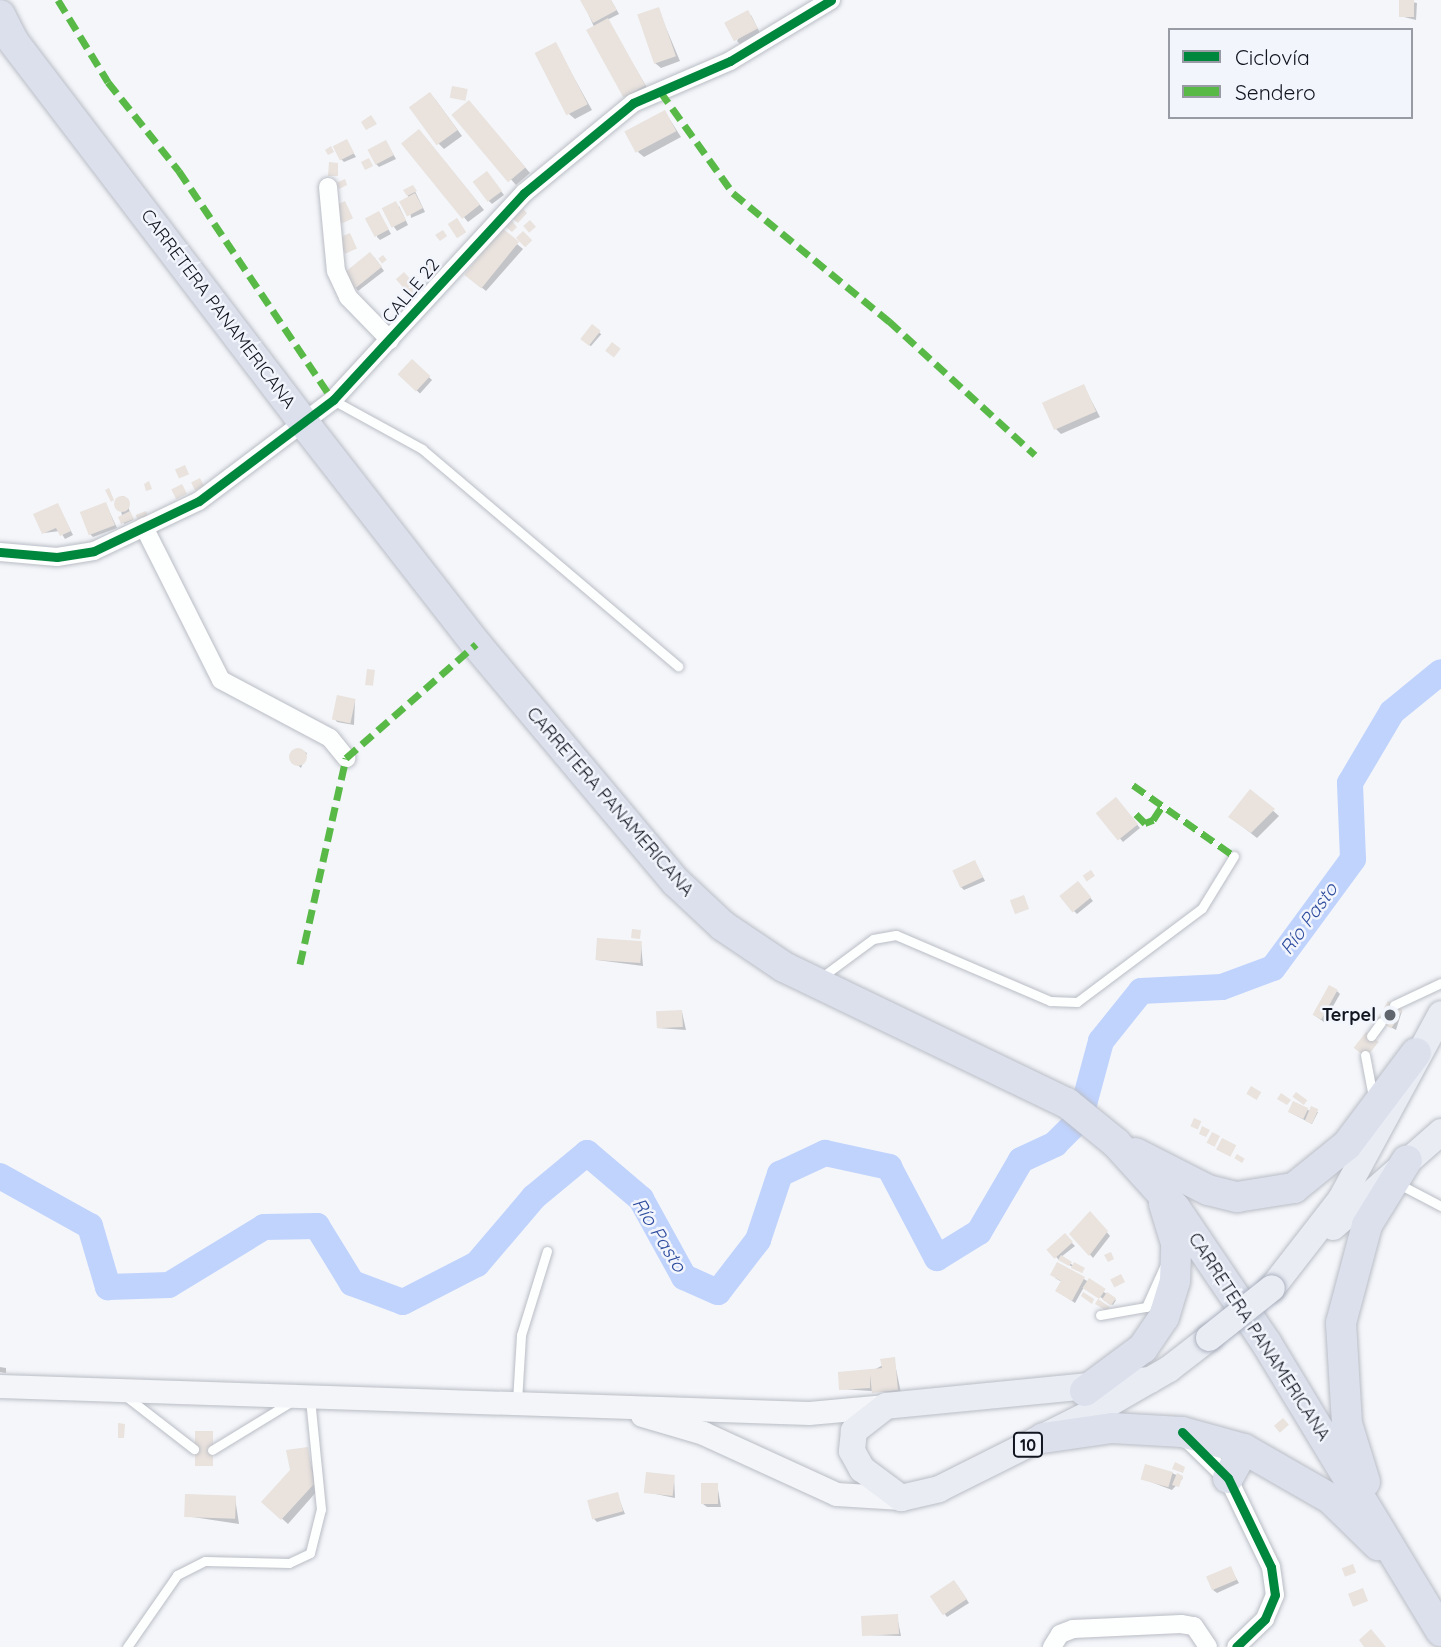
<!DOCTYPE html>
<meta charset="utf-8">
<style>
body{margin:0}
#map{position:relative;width:1441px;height:1647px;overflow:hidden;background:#f4f6fa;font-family:Quicksand,sans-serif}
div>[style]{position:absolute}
.shadow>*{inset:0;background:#0003;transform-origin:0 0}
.river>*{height:26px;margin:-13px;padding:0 13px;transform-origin:13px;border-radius:13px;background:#c0d3fd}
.building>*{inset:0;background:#e9e2dd;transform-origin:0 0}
.round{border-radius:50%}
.roads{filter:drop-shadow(0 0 2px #babdc5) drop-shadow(0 0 2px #babdc5)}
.lane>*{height:9px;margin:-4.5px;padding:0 4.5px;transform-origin:4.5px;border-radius:4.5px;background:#fdfefe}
.street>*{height:18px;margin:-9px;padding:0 9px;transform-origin:9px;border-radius:9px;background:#fdfefe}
.secondary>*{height:23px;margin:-11.5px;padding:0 11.5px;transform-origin:11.5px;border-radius:11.5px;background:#f3f5f8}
.primary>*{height:26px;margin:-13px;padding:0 13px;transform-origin:13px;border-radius:13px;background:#e9ecf3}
.highway>*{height:30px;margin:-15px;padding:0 15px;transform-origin:15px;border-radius:15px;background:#dbe0ec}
.bridges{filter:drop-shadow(0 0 2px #aab0be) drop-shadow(0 0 2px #aab0be)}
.primary-bridge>*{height:26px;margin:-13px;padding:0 13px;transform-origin:13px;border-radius:13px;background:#e9ecf3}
.quiet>*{height:7px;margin-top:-3.5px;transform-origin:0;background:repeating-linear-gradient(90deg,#58b947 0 14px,transparent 0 21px)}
.cycleway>*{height:9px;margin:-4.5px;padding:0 4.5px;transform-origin:4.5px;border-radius:4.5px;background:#00873e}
.dots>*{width:19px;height:19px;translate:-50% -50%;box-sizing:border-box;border:4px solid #f2f5fc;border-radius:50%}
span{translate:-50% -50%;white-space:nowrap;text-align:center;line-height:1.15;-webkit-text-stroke:5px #f2f5fc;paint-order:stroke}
.shield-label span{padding:2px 5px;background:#f2f5fc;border:2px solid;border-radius:5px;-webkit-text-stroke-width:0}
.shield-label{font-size:16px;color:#111520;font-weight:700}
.street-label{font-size:18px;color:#111520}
.poi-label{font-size:18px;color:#111520;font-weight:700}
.right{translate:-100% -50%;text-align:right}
.water-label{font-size:19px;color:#2e4c9e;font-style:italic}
.legend{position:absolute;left:1168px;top:28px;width:245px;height:91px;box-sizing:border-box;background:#f2f5fc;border:2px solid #989ba4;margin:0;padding:9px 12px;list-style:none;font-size:21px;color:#111520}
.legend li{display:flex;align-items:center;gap:14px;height:35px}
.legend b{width:35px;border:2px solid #989ba4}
</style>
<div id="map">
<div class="shadow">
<i style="clip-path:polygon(582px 0,611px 0,619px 14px,607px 20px,649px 91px,630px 101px,625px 96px)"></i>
<i style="clip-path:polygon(1401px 0,1417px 3px,1416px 20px,1400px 16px)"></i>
<i style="clip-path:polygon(658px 9px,680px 61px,661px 68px,655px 63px)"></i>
<i style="clip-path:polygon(751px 15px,760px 33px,740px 44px,737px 41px)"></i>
<i style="clip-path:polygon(555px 44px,592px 110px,575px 119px,569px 114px)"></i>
<i style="clip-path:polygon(435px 99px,462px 136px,444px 149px,439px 144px)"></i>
<i style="clip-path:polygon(474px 108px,530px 173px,516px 185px,454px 115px)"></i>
<i style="clip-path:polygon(665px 112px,681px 137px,644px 157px,638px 152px)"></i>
<i style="clip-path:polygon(424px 136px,484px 210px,468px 222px,463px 216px)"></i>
<i style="clip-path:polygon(346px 141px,356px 157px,344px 162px,341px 159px)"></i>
<i style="clip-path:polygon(386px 142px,396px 159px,379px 167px,376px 164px)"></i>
<i style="clip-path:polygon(490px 177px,504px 195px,492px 204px,489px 201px)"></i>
<i style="clip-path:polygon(413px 187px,425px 212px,411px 218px,408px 195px)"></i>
<i style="clip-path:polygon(399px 206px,408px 225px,397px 231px,394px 227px)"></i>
<i style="clip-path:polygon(379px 213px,391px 234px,380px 240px,377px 237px)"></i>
<i style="clip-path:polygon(517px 244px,523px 249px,486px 291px,470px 278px)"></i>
<i style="clip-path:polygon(374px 257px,384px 271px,358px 291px,355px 287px)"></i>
<i style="left:593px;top:327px;width:11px;height:16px;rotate:41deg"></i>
<i style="left:412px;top:362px;width:27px;height:18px;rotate:42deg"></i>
<i style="clip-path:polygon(1084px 387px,1100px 417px,1061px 434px,1056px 429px)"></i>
<i style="clip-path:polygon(124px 496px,133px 520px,124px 524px,118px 498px)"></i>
<i style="clip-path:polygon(106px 504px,117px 528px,93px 537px,90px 534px)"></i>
<i style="clip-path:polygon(58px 505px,73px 535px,65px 539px,60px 531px,44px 533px)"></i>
<i style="clip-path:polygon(355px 701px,354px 725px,337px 722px,334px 718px)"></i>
<i style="clip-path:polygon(299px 749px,307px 753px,301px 768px,291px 759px)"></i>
<i style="clip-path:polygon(1251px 791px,1279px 816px,1257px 838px,1230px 817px)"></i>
<i style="clip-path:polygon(1119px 803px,1140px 828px,1123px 842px,1099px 814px)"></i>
<i style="clip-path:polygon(975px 862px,985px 881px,964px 890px,961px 887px)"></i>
<i style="clip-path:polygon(1081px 887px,1093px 901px,1077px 914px,1074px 911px)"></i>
<i style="clip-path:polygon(641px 943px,643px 966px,597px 960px)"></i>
<i style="clip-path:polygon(1337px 991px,1340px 994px,1324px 1022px,1314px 1015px)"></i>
<i style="clip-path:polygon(1402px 1011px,1396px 1030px,1383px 1023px)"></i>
<i style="clip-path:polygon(682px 1012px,686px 1030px,658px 1028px)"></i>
<i style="clip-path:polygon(1307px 1110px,1318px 1112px,1312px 1124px,1291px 1113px)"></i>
<i style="clip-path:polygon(1091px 1213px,1110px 1236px,1093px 1258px,1072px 1234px)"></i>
<i style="clip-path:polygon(1065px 1236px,1075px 1246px,1061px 1257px,1084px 1273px,1058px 1259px,1049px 1249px)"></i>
<i style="clip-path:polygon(1055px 1278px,1084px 1279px,1116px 1300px,1113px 1305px,1084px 1287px,1075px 1303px,1057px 1291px,1062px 1282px)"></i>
<i style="clip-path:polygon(894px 1359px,901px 1393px,841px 1389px,870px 1372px)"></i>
<i style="clip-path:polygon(0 1367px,6px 1368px,6px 1373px,0 1372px)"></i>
<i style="clip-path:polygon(307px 1449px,318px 1490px,288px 1524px,269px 1507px)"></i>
<i style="clip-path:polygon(1172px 1473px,1183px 1478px,1172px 1490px,1143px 1479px)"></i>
<i style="clip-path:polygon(674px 1477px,675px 1498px,646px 1492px)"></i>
<i style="clip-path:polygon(717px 1484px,721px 1507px,707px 1507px,703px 1504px)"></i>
<i style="clip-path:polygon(617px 1494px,625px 1514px,597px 1522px,594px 1519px)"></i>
<i style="clip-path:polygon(235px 1498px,239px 1524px,186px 1516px)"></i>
<i style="clip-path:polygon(1230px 1568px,1239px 1583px,1217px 1593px,1213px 1590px)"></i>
<i style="clip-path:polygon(957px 1585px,969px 1603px,947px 1617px,932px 1597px)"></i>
<i style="clip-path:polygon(897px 1616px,901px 1636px,864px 1635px)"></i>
</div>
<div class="river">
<i style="left:0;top:1176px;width:103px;rotate:29.1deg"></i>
<i style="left:90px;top:1226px;width:64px;rotate:73.6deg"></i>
<i style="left:108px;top:1287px;width:61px;rotate:-1.9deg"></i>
<i style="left:169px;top:1285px;width:111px;rotate:-31.4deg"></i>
<i style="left:264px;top:1227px;width:53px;rotate:-1.1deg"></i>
<i style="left:317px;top:1226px;width:67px;rotate:58.4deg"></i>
<i style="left:352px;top:1283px;width:54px;rotate:20.4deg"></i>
<i style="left:403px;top:1302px;width:83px;rotate:-27.2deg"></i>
<i style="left:477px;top:1264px;width:88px;rotate:-49.6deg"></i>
<i style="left:534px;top:1197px;width:69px;rotate:-39.7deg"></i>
<i style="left:587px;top:1153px;width:71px;rotate:40.4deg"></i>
<i style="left:641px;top:1199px;width:89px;rotate:61.1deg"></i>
<i style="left:684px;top:1277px;width:37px;rotate:24deg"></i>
<i style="left:718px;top:1292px;width:66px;rotate:-52.4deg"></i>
<i style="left:758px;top:1240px;width:70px;rotate:-71.6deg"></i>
<i style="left:780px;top:1174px;width:50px;rotate:-25deg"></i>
<i style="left:825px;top:1153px;width:66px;rotate:12.3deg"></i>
<i style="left:889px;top:1167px;width:103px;rotate:62.2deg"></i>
<i style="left:937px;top:1258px;width:49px;rotate:-31.8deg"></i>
<i style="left:979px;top:1232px;width:83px;rotate:-59.7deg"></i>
<i style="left:1021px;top:1160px;width:38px;rotate:-25deg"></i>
<i style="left:1055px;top:1144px;width:35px;rotate:-45deg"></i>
<i style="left:1080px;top:1119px;width:81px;rotate:-74.9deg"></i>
<i style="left:1101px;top:1041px;width:64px;rotate:-51.3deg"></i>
<i style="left:1141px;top:991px;width:81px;rotate:-2.8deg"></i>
<i style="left:1222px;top:987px;width:54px;rotate:-20.4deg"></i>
<i style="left:1273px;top:968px;width:135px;rotate:-53.7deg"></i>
<i style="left:1353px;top:859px;width:76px;rotate:-92.3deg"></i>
<i style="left:1350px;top:783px;width:82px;rotate:-59.4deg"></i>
<i style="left:1392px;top:712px;width:63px;rotate:-39.2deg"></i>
</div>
<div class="building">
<i style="clip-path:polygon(580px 0,611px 0,617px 10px,593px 23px)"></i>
<i style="left:1399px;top:0;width:15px;height:17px"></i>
<i style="left:659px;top:7px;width:52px;height:23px;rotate:71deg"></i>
<i style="left:748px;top:10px;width:21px;height:27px;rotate:62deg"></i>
<i style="left:608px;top:18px;width:77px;height:25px;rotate:61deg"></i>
<i style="left:556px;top:42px;width:70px;height:24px;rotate:63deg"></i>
<i style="left:452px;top:86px;width:16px;height:12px;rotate:11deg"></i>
<i style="left:430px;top:92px;width:47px;height:26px;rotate:54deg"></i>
<i style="left:469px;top:100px;width:88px;height:23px;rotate:50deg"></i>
<i style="left:665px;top:110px;width:24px;height:46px;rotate:62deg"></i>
<i style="clip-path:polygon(371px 115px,377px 124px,366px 130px,361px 122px)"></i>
<i style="left:419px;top:129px;width:97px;height:23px;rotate:51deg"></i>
<i style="left:347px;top:139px;width:16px;height:16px;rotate:63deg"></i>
<i style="left:386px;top:140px;width:17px;height:21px;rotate:62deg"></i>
<i style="clip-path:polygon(331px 146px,334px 152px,328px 155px,325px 150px)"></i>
<i style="left:369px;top:158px;width:9px;height:9px;rotate:63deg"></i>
<i style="clip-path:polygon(329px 162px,338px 163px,338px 176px,328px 176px)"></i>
<i style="left:487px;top:171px;width:25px;height:18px;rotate:53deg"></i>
<i style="clip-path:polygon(345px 179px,347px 185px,339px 189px,336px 183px)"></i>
<i style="clip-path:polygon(413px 185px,417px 191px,407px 196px,403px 190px)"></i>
<i style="left:415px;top:193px;width:17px;height:18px;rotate:62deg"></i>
<i style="left:345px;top:201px;width:19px;height:13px;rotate:65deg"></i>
<i style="left:396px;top:201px;width:22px;height:16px;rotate:63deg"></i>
<i style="clip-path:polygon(523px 209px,527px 213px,518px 223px,513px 219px)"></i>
<i style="left:379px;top:211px;width:21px;height:16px;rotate:62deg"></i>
<i style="left:457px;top:218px;width:17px;height:11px;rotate:57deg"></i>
<i style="left:530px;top:220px;width:9px;height:9px;rotate:49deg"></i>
<i style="clip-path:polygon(512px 221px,517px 227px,512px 232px,506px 227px)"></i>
<i style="left:502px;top:228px;width:22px;height:60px;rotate:39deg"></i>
<i style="clip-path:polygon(443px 230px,447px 236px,440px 241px,435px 235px)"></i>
<i style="left:523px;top:231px;width:13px;height:10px;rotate:45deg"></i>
<i style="left:350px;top:233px;width:17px;height:13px;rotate:66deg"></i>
<i style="left:370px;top:252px;width:19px;height:35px;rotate:51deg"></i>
<i style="left:383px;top:255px;width:6px;height:6px;rotate:51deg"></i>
<i style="left:430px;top:261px;width:18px;height:12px;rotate:52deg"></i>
<i style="left:404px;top:272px;width:24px;height:11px;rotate:48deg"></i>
<i style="left:592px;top:324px;width:11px;height:19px;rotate:38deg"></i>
<i style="left:612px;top:342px;width:11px;height:11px;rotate:38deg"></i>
<i style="left:412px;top:359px;width:25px;height:21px;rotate:43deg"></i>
<i style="left:1084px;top:384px;width:30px;height:46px;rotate:66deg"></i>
<i style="left:185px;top:465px;width:10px;height:11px;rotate:66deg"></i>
<i style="left:200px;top:478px;width:9px;height:10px;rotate:63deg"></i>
<i style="clip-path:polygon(149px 481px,152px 489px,146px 491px,144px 484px)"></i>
<i style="left:182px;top:484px;width:11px;height:12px;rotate:63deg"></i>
<i style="clip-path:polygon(109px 488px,114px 500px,111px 502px,105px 490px)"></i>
<i class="round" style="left:114px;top:496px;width:16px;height:16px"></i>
<i style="left:106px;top:502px;width:25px;height:28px;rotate:69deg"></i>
<i style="clip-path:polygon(58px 503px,71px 531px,60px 536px,56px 528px,42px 534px,33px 514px)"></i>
<i style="clip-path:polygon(130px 511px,134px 519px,121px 524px,118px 517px)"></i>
<i style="left:146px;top:511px;width:5px;height:11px;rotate:68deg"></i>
<i style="left:367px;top:669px;width:8px;height:16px;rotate:7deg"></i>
<i style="left:337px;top:695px;width:19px;height:25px;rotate:12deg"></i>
<i class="round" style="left:289px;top:748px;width:18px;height:18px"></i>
<i style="clip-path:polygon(1250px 789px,1275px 809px,1251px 833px,1228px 817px)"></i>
<i style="left:1116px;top:797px;width:35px;height:26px;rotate:51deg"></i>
<i style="left:975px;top:860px;width:19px;height:25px;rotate:65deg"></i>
<i style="left:1091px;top:870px;width:7px;height:10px;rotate:56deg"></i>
<i style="left:1078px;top:881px;width:21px;height:24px;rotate:51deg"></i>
<i style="left:1024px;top:895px;width:15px;height:15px;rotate:70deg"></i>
<i style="left:632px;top:929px;width:9px;height:9px;rotate:6deg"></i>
<i style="left:597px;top:938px;width:45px;height:22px;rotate:4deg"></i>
<i style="left:1329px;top:985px;width:10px;height:34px;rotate:29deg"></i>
<i style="left:1388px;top:1001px;width:17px;height:22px;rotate:31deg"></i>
<i style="left:682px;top:1010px;width:17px;height:26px;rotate:87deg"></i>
<i style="left:1366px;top:1032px;width:16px;height:20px;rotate:38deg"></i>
<i style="left:1251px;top:1086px;width:12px;height:9px;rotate:31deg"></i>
<i style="left:1296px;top:1092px;width:14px;height:6px;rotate:36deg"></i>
<i style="clip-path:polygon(1281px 1093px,1291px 1100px,1287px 1105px,1277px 1099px)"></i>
<i style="left:1293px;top:1101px;width:17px;height:12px;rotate:25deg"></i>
<i style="left:1311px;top:1106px;width:8px;height:16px;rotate:23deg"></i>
<i style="left:1194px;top:1118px;width:8px;height:9px;rotate:23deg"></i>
<i style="clip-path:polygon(1202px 1126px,1210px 1130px,1206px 1137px,1199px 1134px)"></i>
<i style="left:1212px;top:1132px;width:9px;height:12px;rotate:27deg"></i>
<i style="left:1222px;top:1138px;width:16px;height:13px;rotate:27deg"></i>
<i style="left:1237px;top:1154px;width:9px;height:5px;rotate:32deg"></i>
<i style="clip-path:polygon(1090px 1211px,1108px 1231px,1089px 1256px,1069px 1234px)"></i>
<i style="left:1065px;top:1233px;width:12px;height:25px;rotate:48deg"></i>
<i style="clip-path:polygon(1111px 1252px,1114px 1259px,1108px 1262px,1104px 1255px)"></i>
<i style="clip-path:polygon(1061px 1255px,1072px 1262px,1069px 1266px,1058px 1260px)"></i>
<i style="clip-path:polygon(1057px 1262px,1085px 1277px,1072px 1301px,1055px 1291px,1061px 1281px,1050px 1275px)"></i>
<i style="clip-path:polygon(1074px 1262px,1085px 1268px,1082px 1273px,1071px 1268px)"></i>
<i style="left:1121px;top:1274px;width:9px;height:12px;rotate:63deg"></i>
<i style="left:1089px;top:1278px;width:20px;height:12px;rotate:33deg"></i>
<i style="clip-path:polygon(1083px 1292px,1094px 1299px,1092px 1304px,1081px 1296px)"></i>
<i style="left:1107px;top:1292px;width:11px;height:9px;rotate:34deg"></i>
<i style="clip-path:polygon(1098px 1299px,1110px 1307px,1107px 1311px,1095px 1304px)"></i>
<i style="clip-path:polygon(895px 1357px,898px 1390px,872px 1393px,870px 1375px,870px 1388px,839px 1390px,838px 1372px,882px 1368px,880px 1359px)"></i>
<i style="left:1283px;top:1418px;width:9px;height:12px;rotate:49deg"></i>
<i style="clip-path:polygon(118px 1423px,125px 1424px,124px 1438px,118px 1438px)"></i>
<i style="left:195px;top:1431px;width:18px;height:35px"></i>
<i style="clip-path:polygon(308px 1447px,314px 1484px,281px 1520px,261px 1502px,290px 1470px,286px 1450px)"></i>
<i style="clip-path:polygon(1175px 1462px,1185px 1467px,1183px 1473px,1172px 1469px)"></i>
<i style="left:1145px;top:1464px;width:29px;height:16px;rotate:16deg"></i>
<i style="left:646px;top:1472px;width:29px;height:21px;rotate:6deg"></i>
<i style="clip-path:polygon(1177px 1473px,1183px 1476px,1179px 1487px,1172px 1485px)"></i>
<i style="left:701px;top:1483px;width:17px;height:21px"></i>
<i style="left:618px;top:1492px;width:20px;height:32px;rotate:75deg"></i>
<i style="left:185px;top:1494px;width:51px;height:23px;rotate:2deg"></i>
<i style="left:1353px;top:1564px;width:9px;height:12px;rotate:69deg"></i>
<i style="left:1231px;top:1566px;width:15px;height:27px;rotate:67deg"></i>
<i style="left:954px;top:1580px;width:23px;height:29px;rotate:56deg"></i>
<i style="left:1363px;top:1588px;width:14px;height:16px;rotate:69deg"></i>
<i style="left:898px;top:1614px;width:20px;height:37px;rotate:87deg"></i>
<i style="clip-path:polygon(1371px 1629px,1386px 1647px,1364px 1647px,1359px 1640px)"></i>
</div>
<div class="roads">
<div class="lane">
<i style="left:333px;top:400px;width:102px;rotate:28.8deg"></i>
<i style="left:422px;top:449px;width:336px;rotate:40.3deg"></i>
<i style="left:819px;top:979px;width:67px;rotate:-36.5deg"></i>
<i style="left:873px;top:939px;width:23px;rotate:-10deg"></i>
<i style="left:896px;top:935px;width:168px;rotate:23.2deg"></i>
<i style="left:1050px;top:1001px;width:27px;rotate:2deg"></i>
<i style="left:1077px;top:1002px;width:156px;rotate:-36.9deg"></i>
<i style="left:1202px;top:908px;width:61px;rotate:-58.4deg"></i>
<i style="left:1394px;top:1005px;width:52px;rotate:-25.1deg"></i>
<i style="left:1371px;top:1036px;width:17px;rotate:-54deg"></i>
<i style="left:1365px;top:1055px;width:43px;rotate:79.2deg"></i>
<i style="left:1397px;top:1183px;width:50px;rotate:27.6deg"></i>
<i style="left:1100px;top:1315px;width:47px;rotate:-9.9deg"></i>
<i style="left:1146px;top:1307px;width:44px;rotate:-65.8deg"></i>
<i style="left:123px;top:1394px;width:90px;rotate:37.8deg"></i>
<i style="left:517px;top:1401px;width:66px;rotate:-86.5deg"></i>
<i style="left:521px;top:1335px;width:88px;rotate:-72.8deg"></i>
<i style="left:212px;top:1450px;width:96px;rotate:-31.4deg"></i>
<i style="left:127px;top:1647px;width:88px;rotate:-55.2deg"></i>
<i style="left:177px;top:1575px;width:31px;rotate:-27deg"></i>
<i style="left:205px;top:1561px;width:84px;rotate:1.4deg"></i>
<i style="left:289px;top:1563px;width:23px;rotate:-25deg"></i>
<i style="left:310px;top:1553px;width:45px;rotate:-76deg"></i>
<i style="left:321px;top:1509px;width:111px;rotate:-95.7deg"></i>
</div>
<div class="street">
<i style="left:328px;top:187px;width:84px;rotate:84.6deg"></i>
<i style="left:336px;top:271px;width:29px;rotate:65deg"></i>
<i style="left:348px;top:297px;width:60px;rotate:45.7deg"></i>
<i style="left:144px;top:527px;width:171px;rotate:63.3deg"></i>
<i style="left:221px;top:680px;width:123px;rotate:28deg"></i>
<i style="left:330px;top:738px;width:26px;rotate:51deg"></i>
<i style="left:0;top:552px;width:57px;rotate:5deg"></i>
<i style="left:57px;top:557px;width:37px;rotate:-9deg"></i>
<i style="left:94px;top:551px;width:116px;rotate:-25.5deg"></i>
<i style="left:199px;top:501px;width:168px;rotate:-37deg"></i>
<i style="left:333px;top:400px;width:282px;rotate:-47.3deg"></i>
<i style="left:524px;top:193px;width:141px;rotate:-39.5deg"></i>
<i style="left:633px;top:103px;width:106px;rotate:-23.4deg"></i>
<i style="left:730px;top:61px;width:118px;rotate:-31.1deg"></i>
<i style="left:1186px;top:1437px;width:59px;rotate:44.3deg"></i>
<i style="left:1228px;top:1478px;width:99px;rotate:64.2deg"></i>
<i style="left:1271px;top:1567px;width:28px;rotate:82deg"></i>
<i style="left:1275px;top:1595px;width:26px;rotate:113deg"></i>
<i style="left:1265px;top:1619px;width:40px;rotate:136deg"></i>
<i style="left:1052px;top:1647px;width:15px;rotate:-58deg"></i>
<i style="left:1060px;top:1634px;width:14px;rotate:-21deg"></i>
<i style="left:1073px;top:1629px;width:108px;rotate:-2.7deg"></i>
<i style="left:1181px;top:1624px;width:13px;rotate:9deg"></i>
<i style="left:1194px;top:1626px;width:25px;rotate:56deg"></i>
</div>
<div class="secondary">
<i style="left:0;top:1386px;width:809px;rotate:1.91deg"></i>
<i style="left:809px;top:1413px;width:77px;rotate:-5.2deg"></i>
<i style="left:642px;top:1415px;width:64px;rotate:16.4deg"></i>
<i style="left:703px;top:1433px;width:146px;rotate:24.6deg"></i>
<i style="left:836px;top:1494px;width:65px;rotate:3.5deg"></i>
</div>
<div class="primary">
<i style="left:1333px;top:1227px;width:144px;rotate:-41.3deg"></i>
<i style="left:1272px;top:1288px;width:113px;rotate:-52.2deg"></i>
<i style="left:1341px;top:1199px;width:210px;rotate:-61.6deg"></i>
<i style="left:1150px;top:1380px;width:265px;rotate:174.4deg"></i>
<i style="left:886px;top:1406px;width:41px;rotate:142deg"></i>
<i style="left:854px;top:1431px;width:20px;rotate:96deg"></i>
<i style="left:852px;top:1451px;width:21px;rotate:61deg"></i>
<i style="left:862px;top:1469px;width:49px;rotate:36.6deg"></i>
<i style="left:901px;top:1498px;width:39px;rotate:-13deg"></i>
<i style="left:939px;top:1489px;width:183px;rotate:-26.6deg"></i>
<i style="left:1103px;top:1407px;width:54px;rotate:-29.9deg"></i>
<i style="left:1150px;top:1380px;width:22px;rotate:-30deg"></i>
<i style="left:1169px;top:1369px;width:51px;rotate:-37.8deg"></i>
</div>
<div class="highway">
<i style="left:0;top:15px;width:29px;rotate:63deg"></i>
<i style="left:13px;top:41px;width:480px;rotate:52.7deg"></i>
<i style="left:304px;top:423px;width:280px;rotate:52.1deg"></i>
<i style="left:476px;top:644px;width:311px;rotate:50deg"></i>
<i style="left:676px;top:882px;width:64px;rotate:43.1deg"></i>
<i style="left:723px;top:926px;width:73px;rotate:33.9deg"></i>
<i style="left:784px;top:967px;width:314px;rotate:25.7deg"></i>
<i style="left:1067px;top:1103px;width:63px;rotate:39.2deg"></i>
<i style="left:1116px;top:1143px;width:88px;rotate:47.8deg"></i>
<i style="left:1175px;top:1208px;width:164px;rotate:55.9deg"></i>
<i style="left:1267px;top:1344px;width:336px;rotate:58.8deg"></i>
<i style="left:1135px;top:1153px;width:82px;rotate:26.9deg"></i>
<i style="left:1208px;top:1190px;width:30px;rotate:14deg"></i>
<i style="left:1237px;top:1197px;width:58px;rotate:-9deg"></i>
<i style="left:1294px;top:1188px;width:68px;rotate:-39.1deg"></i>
<i style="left:1347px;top:1145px;width:115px;rotate:-53.1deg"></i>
<i style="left:1085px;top:1391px;width:72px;rotate:-36.6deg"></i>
<i style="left:1143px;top:1348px;width:37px;rotate:-56deg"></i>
<i style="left:1164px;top:1317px;width:38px;rotate:-73deg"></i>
<i style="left:1175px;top:1281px;width:38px;rotate:-88deg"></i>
<i style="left:1176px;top:1243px;width:41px;rotate:-107.1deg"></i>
<i style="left:1043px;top:1438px;width:70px;rotate:-8.2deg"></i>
<i style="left:1112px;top:1428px;width:70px;rotate:3.3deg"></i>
<i style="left:1182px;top:1432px;width:64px;rotate:15.3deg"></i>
<i style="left:1244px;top:1449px;width:100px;rotate:29.9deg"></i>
<i style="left:1331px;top:1499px;width:66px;rotate:44.4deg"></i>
<i style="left:1228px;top:1478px;width:33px;rotate:-61deg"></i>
<i style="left:1365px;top:1482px;width:61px;rotate:-107.2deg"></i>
<i style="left:1347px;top:1424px;width:101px;rotate:-93.4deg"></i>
<i style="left:1341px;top:1323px;width:101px;rotate:-75.1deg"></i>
<i style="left:1367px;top:1225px;width:76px;rotate:-58.4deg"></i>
</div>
</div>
<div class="bridges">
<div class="primary-bridge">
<i style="left:1209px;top:1338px;width:80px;rotate:-38.4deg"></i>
</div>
</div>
<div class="quiet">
<i style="left:58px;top:0;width:96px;rotate:58.6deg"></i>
<i style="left:108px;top:82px;width:114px;rotate:51.4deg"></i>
<i style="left:179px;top:171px;width:276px;rotate:56.1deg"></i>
<i style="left:660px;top:91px;width:125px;rotate:54.4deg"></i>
<i style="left:733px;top:193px;width:202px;rotate:39.4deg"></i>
<i style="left:889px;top:321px;width:198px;rotate:42.5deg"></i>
<i style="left:1133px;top:785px;width:123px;rotate:35.1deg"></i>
<i style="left:1136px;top:814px;width:13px;rotate:45deg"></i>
<i style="left:1145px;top:823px;width:9px;rotate:-21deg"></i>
<i style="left:1153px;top:820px;width:17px;rotate:-57deg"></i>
<i style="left:300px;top:964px;width:211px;rotate:-77.4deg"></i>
<i style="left:346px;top:758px;width:173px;rotate:-41.2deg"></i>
</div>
<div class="cycleway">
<i style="left:0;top:552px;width:57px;rotate:5deg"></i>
<i style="left:57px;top:557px;width:37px;rotate:-9deg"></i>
<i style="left:94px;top:551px;width:116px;rotate:-25.5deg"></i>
<i style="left:199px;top:501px;width:168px;rotate:-37deg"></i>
<i style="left:333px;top:400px;width:282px;rotate:-47.3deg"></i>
<i style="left:524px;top:193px;width:141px;rotate:-39.5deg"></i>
<i style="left:633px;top:103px;width:106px;rotate:-23.4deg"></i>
<i style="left:730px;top:61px;width:118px;rotate:-31.1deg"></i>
<i style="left:1182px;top:1432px;width:65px;rotate:45deg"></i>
<i style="left:1228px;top:1478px;width:99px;rotate:64.2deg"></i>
<i style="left:1271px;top:1567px;width:28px;rotate:82deg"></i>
<i style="left:1275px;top:1595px;width:26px;rotate:113deg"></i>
<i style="left:1265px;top:1619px;width:40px;rotate:136deg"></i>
</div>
<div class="dots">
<i style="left:1390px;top:1015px;background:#60646c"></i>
</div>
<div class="shield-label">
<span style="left:1028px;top:1445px">10</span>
</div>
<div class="street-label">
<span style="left:411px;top:291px;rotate:-50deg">CALLE 22</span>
<span style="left:218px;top:309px;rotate:53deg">CARRETERA PANAMERICANA</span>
<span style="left:610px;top:802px;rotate:49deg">CARRETERA PANAMERICANA</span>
<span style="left:1259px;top:1337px;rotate:57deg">CARRETERA PANAMERICANA</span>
</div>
<div class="poi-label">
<span class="right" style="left:1376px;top:1015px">Terpel</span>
</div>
<div class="water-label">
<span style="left:1309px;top:919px;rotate:-54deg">Río Pasto</span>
<span style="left:659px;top:1235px;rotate:58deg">Río Pasto</span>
</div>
<ul class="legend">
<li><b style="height:9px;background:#00873e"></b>Ciclovía</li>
<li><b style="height:9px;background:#58b947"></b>Sendero</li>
</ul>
</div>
